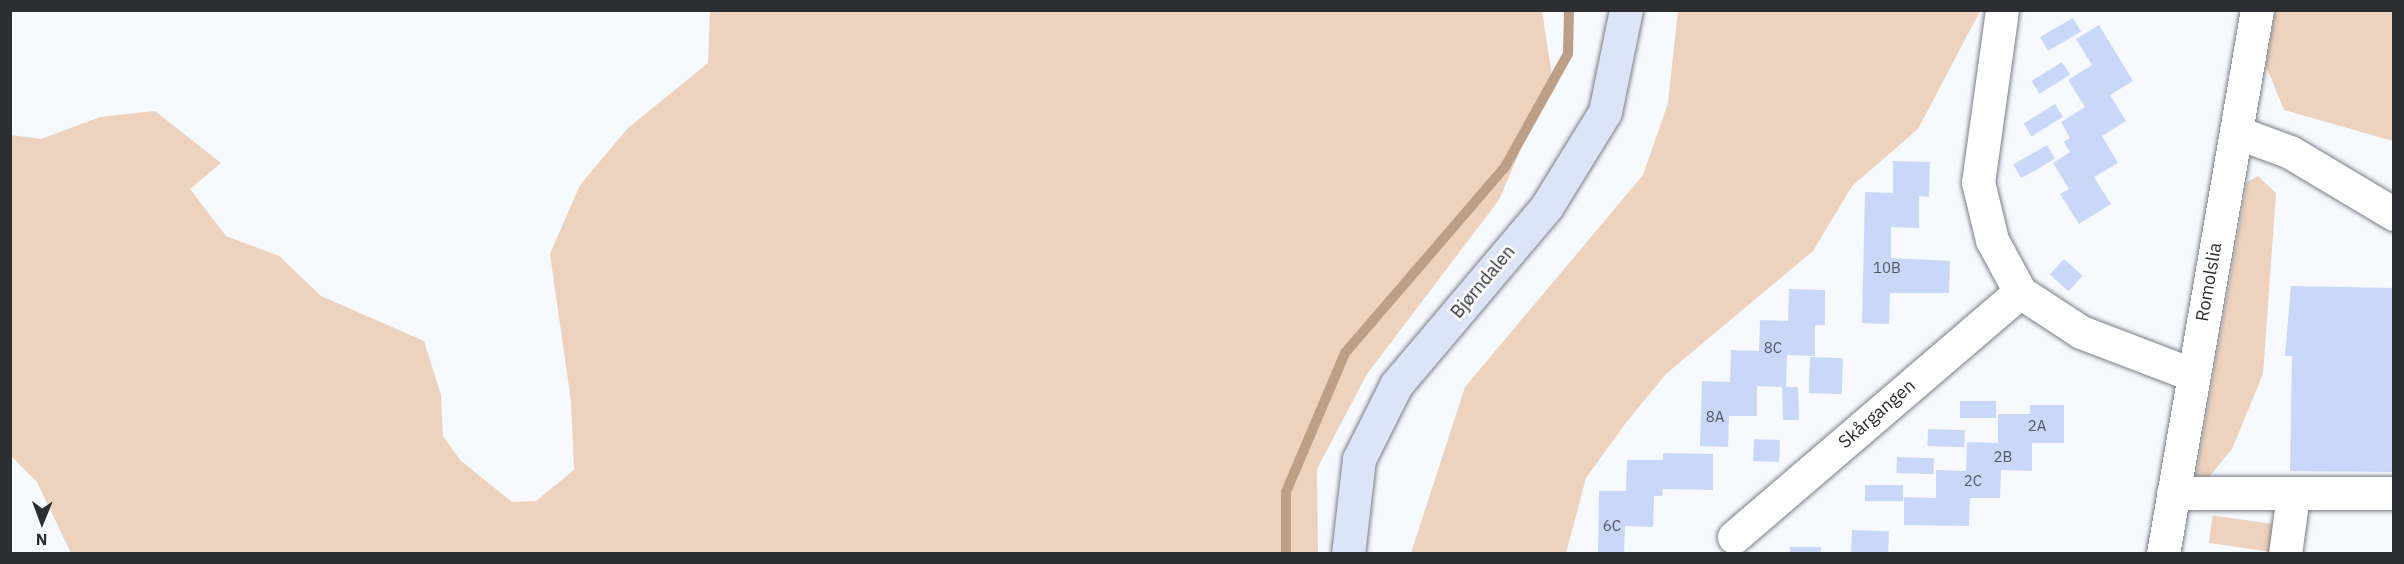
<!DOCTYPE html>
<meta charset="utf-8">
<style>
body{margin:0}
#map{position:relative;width:2404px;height:564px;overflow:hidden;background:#f6f9fe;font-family:"IBM Plex Sans",sans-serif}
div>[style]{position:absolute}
.green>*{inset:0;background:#edd2bd;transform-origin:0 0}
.stream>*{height:10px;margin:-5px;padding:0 5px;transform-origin:5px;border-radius:5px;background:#bd9f88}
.building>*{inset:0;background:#c9d8f9;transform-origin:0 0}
.roads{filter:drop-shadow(0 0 2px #7a7e86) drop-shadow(0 0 2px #7a7e86)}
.minor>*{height:33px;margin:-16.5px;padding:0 16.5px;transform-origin:16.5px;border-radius:16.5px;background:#fff}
.major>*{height:33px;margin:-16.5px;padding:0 16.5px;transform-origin:16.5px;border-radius:16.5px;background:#dce4f7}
span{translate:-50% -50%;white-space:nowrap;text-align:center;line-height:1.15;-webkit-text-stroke:5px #fff;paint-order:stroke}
.number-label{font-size:15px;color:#525862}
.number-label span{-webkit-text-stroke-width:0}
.street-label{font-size:18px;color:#2b2d30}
.frame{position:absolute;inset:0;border:12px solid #2b2d30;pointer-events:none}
.north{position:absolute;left:12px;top:492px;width:60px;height:60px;-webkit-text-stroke:4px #fff;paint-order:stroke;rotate:181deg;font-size:16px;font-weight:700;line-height:24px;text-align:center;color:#2b2d30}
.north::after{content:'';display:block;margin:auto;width:21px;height:27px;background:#2b2d30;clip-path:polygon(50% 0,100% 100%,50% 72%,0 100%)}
</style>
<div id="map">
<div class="green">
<i style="clip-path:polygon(710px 11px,1542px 11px,1552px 76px,1499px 200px,1367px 374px,1317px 469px,1318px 553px,71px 553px,37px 482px,11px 456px,11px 135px,41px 139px,100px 117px,155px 111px,221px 163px,190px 189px,226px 236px,279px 256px,321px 296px,424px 341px,441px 395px,443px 436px,460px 460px,512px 502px,536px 501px,574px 470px,571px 401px,550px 254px,580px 185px,628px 128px,708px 63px)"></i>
<i style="clip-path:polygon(1678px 11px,1980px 11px,1918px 129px,1852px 186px,1813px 251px,1666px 374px,1625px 424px,1586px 478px,1566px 553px,1411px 553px,1465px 387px,1643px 175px,1668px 103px)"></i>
<i style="clip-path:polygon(2275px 11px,2393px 11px,2393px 141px,2284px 110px,2266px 66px)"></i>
<i style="clip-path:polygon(2258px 176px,2276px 193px,2263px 374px,2232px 449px,2204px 483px,2195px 481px,2247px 182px)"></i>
<i style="left:2281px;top:525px;width:28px;height:69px;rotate:98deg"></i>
</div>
<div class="stream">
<i style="left:1286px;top:554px;width:62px;rotate:-90deg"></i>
<i style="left:1286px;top:492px;width:151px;rotate:-67deg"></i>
<i style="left:1345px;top:353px;width:245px;rotate:-49.3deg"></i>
<i style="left:1505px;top:167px;width:129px;rotate:-60.9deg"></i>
<i style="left:1568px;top:54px;width:44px;rotate:-88.7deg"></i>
</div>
<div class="building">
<i style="left:2073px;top:18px;width:16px;height:38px;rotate:60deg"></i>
<i style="clip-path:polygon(2099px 25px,2133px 81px,2110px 95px,2126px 121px,2102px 136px,2118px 163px,2094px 177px,2111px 204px,2079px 224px,2060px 194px,2069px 189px,2053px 163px,2070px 152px,2064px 142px,2070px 138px,2061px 122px,2085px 107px,2068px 80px,2092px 65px,2076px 39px)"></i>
<i style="left:2062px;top:62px;width:15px;height:36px;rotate:58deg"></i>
<i style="left:2055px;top:104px;width:15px;height:37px;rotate:58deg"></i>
<i style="left:2047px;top:145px;width:16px;height:39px;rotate:60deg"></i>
<i style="clip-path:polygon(1893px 161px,1930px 162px,1929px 197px,1919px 196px,1919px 228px,1891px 227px,1891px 258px,1950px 261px,1949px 293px,1890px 293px,1889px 324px,1862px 323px,1865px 192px,1893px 193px)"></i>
<i style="left:2064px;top:259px;width:25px;height:21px;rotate:42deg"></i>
<i style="clip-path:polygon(2291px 286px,2394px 288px,2394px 472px,2290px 471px,2292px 356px,2285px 356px)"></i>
<i style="clip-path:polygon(1789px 289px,1825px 290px,1825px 325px,1815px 325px,1815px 356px,1787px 355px,1786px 387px,1798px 387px,1799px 420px,1783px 420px,1782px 387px,1757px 386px,1757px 416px,1729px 416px,1728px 447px,1700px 446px,1702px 381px,1730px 382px,1731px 350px,1759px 351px,1760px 320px,1788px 321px)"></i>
<i style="left:1810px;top:357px;width:33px;height:36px;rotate:2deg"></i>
<i style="left:1960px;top:401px;width:36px;height:17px"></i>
<i style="clip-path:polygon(2030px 405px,2064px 405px,2064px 443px,2032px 443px,2032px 471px,2001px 470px,2000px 498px,1970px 498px,1969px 526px,1904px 525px,1904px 497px,1936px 498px,1936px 470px,1966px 471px,1967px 442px,1998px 443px,1998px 414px,2030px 414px)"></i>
<i style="left:1928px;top:429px;width:37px;height:17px;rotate:2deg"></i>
<i style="left:1754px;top:439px;width:26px;height:22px;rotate:2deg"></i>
<i style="clip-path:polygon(1663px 453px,1713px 454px,1713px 490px,1663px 489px,1662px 496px,1654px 496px,1653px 527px,1625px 526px,1624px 554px,1598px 554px,1599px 491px,1626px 491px,1627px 460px,1663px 460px)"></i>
<i style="left:1897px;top:457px;width:37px;height:16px;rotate:2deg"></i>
<i style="left:1865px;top:485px;width:38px;height:16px"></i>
<i style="left:1852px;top:530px;width:37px;height:24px;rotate:2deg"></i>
<i style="left:1790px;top:547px;width:31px;height:7px"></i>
</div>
<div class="roads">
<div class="minor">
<i style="left:2002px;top:10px;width:174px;rotate:97.9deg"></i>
<i style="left:1978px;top:182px;width:60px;rotate:76.4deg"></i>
<i style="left:1992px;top:240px;width:59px;rotate:61.7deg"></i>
<i style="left:2020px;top:292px;width:73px;rotate:33.3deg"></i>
<i style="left:2081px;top:332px;width:118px;rotate:20.9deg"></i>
<i style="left:2236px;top:132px;width:58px;rotate:20.3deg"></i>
<i style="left:2290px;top:152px;width:121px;rotate:30.8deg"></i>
<i style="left:2173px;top:493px;width:221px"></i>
<i style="left:1734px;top:537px;width:377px;rotate:-40.6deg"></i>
<i style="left:2163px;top:554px;width:552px;rotate:-80.2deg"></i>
<i style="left:2285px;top:554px;width:60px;rotate:-82.3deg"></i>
</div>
<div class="major">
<i style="left:1348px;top:554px;width:96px;rotate:-83.4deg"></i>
<i style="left:1359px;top:459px;width:83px;rotate:-63.4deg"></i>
<i style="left:1396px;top:385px;width:234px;rotate:-49.8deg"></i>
<i style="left:1547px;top:206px;width:110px;rotate:-58.3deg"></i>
<i style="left:1605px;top:112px;width:104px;rotate:-78.4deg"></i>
</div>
</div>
<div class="number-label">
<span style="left:1887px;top:268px">10B</span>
<span style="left:1773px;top:348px">8C</span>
<span style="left:1715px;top:417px">8A</span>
<span style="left:2037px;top:426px">2A</span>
<span style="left:2003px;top:457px">2B</span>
<span style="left:1973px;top:481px">2C</span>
<span style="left:1612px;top:526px">6C</span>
</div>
<div class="street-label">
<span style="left:1483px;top:282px;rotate:-50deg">Bjørndalen</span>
<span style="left:2209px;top:282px;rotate:-80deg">Romolslia</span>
<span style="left:1877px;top:414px;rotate:-41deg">Skårgangen</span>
</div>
<div class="frame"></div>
<div class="north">N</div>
</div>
